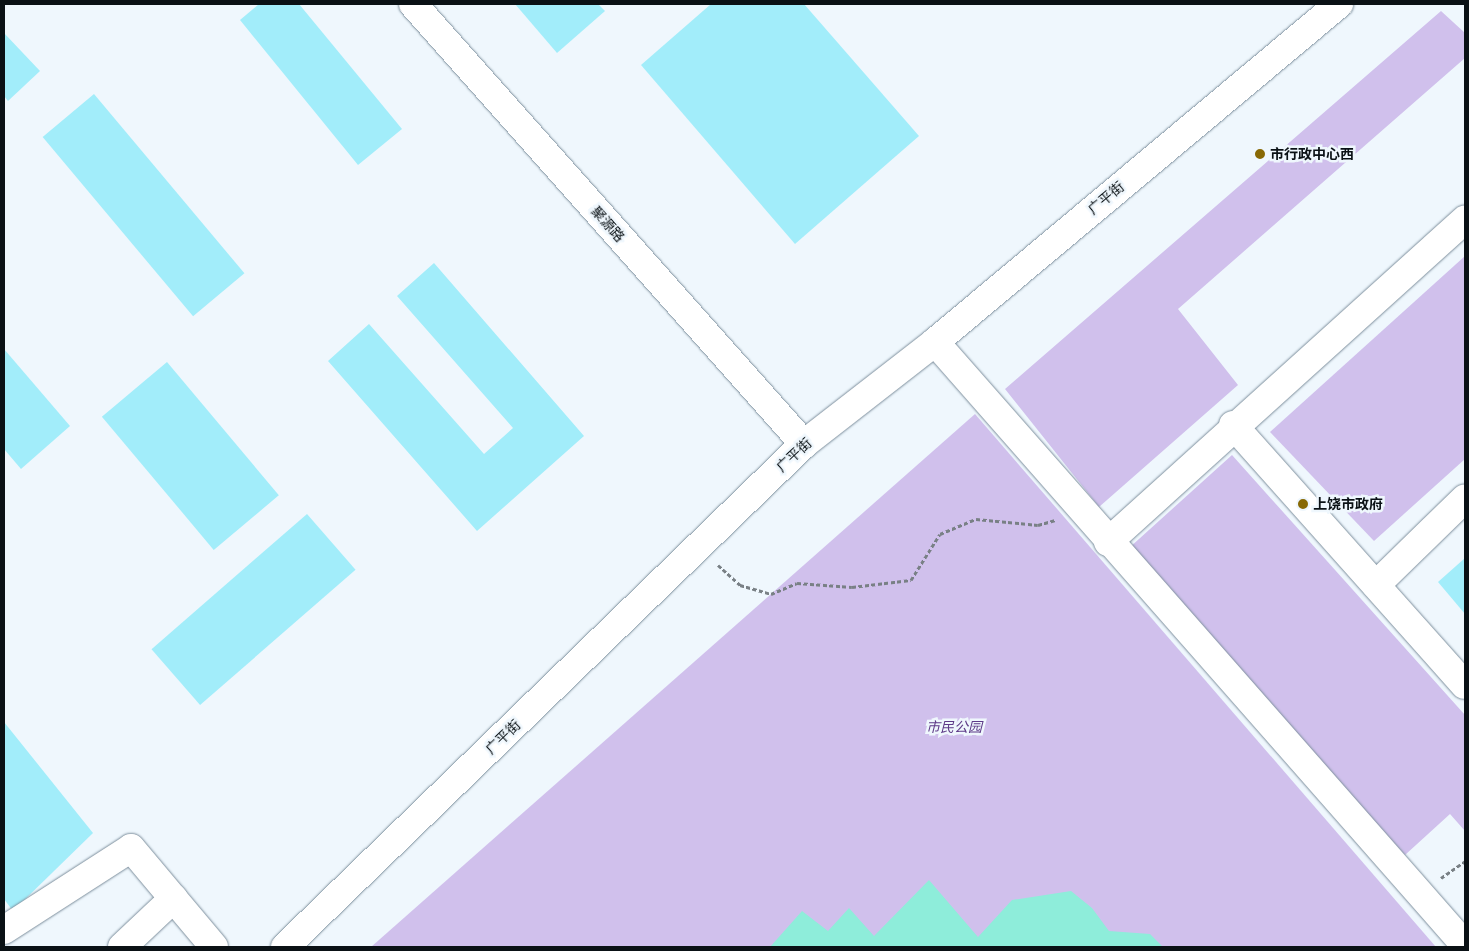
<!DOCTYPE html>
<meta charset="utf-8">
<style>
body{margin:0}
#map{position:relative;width:1469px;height:951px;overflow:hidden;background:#eff7fd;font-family:"PT Serif","Noto Sans SC",serif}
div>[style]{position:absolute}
.green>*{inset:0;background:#d0c0ec}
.water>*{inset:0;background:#8eedda}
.building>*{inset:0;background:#a2edfa;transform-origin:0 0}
.path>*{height:3px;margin-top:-1.5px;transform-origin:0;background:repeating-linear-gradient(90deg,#798085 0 4px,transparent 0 6.5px)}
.roads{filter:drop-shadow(0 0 1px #7d8f9d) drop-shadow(0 0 1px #7d8f9d)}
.minor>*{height:28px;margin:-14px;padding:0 14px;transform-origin:14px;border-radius:14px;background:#fff}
.dots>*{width:14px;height:14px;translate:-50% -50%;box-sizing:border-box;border:2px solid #eff7fd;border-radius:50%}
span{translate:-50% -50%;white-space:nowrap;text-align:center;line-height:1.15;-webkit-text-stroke:5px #eff7fd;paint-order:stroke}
.poi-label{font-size:14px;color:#0a1115;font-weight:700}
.left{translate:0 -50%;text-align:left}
.street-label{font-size:14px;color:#0a1115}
.park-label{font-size:14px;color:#5e3b88;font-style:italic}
.frame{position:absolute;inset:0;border:5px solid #0a1115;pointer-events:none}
</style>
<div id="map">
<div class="green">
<i style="clip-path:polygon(1441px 11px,1465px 33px,1465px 58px,1178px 309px,1238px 385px,1099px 507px,1005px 389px)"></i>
<i style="clip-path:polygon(1465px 256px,1465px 459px,1374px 541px,1270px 432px)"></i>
<i style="clip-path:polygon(975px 414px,1436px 947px,371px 947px)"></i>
<i style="clip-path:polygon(1232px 455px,1465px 715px,1465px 831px,1450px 814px,1405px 855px,1129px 548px)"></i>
</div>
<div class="water">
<i style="clip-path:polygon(929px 880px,978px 937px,1012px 900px,1071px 891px,1092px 908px,1109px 931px,1150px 934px,1163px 947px,770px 947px,802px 911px,828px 931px,849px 908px,874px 936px)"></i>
</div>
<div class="building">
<i style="clip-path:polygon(259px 4px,299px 4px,402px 129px,358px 165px,240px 20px)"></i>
<i style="clip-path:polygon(515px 4px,598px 4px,605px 11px,557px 53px)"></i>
<i style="clip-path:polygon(711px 4px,804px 4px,919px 136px,795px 244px,641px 65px)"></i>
<i style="clip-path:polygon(4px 33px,40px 71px,8px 101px,4px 96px)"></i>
<i style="left:94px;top:94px;width:234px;height:67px;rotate:50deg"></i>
<i style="clip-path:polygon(434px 263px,584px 436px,477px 531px,328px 361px,369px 324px,484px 454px,513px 428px,397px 296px)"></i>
<i style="clip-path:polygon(4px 349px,70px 426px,21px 469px,4px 449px)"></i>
<i style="left:167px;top:362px;width:174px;height:85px;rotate:50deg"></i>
<i style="left:307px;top:514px;width:74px;height:206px;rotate:49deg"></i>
<i style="clip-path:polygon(1465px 558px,1465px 614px,1438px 582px)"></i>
<i style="clip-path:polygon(4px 722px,93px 833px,13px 911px,4px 899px)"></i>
</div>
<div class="path">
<i style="left:718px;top:565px;width:30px;rotate:42deg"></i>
<i style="left:740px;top:585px;width:32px;rotate:16deg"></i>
<i style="left:771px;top:594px;width:28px;rotate:-23deg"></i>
<i style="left:797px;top:583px;width:55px;rotate:4.2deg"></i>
<i style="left:852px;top:587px;width:59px;rotate:-6.8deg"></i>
<i style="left:911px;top:580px;width:54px;rotate:-57.8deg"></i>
<i style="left:940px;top:534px;width:39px;rotate:-23deg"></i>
<i style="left:976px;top:519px;width:62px;rotate:5.5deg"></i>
<i style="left:1038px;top:525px;width:19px;rotate:-16deg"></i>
<i style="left:1441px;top:878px;width:29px;rotate:-35deg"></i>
</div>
<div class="roads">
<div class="minor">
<i style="left:413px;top:4px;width:589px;rotate:48.37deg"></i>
<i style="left:935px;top:342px;width:803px;rotate:48.69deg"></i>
<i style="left:1233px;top:425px;width:348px;rotate:48.3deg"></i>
<i style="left:1108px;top:542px;width:481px;rotate:-42.1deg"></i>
<i style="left:1376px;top:585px;width:124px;rotate:-44.3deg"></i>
<i style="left:4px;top:930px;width:151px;rotate:-32.8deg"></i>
<i style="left:131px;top:848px;width:129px;rotate:50deg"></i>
<i style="left:122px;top:947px;width:71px;rotate:-43.3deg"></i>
<i style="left:285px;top:947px;width:723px;rotate:-44.1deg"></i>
<i style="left:804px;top:444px;width:166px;rotate:-37.9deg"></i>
<i style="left:935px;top:342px;width:527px;rotate:-39.92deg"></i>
</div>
</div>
<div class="dots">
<i style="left:1260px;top:154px;background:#886905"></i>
<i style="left:1303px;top:504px;background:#886905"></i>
</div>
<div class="poi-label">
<span class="left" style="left:1270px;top:154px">市行政中心西</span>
<span class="left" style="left:1313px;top:504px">上饶市政府</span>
</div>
<div class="street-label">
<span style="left:1106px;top:198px;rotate:-40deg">广平街</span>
<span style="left:608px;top:224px;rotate:48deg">聚源路</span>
<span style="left:794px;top:455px;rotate:-43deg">广平街</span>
<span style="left:503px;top:737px;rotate:-44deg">广平街</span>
</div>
<div class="park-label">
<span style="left:954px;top:727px">市民公园</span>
</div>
<div class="frame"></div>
</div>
